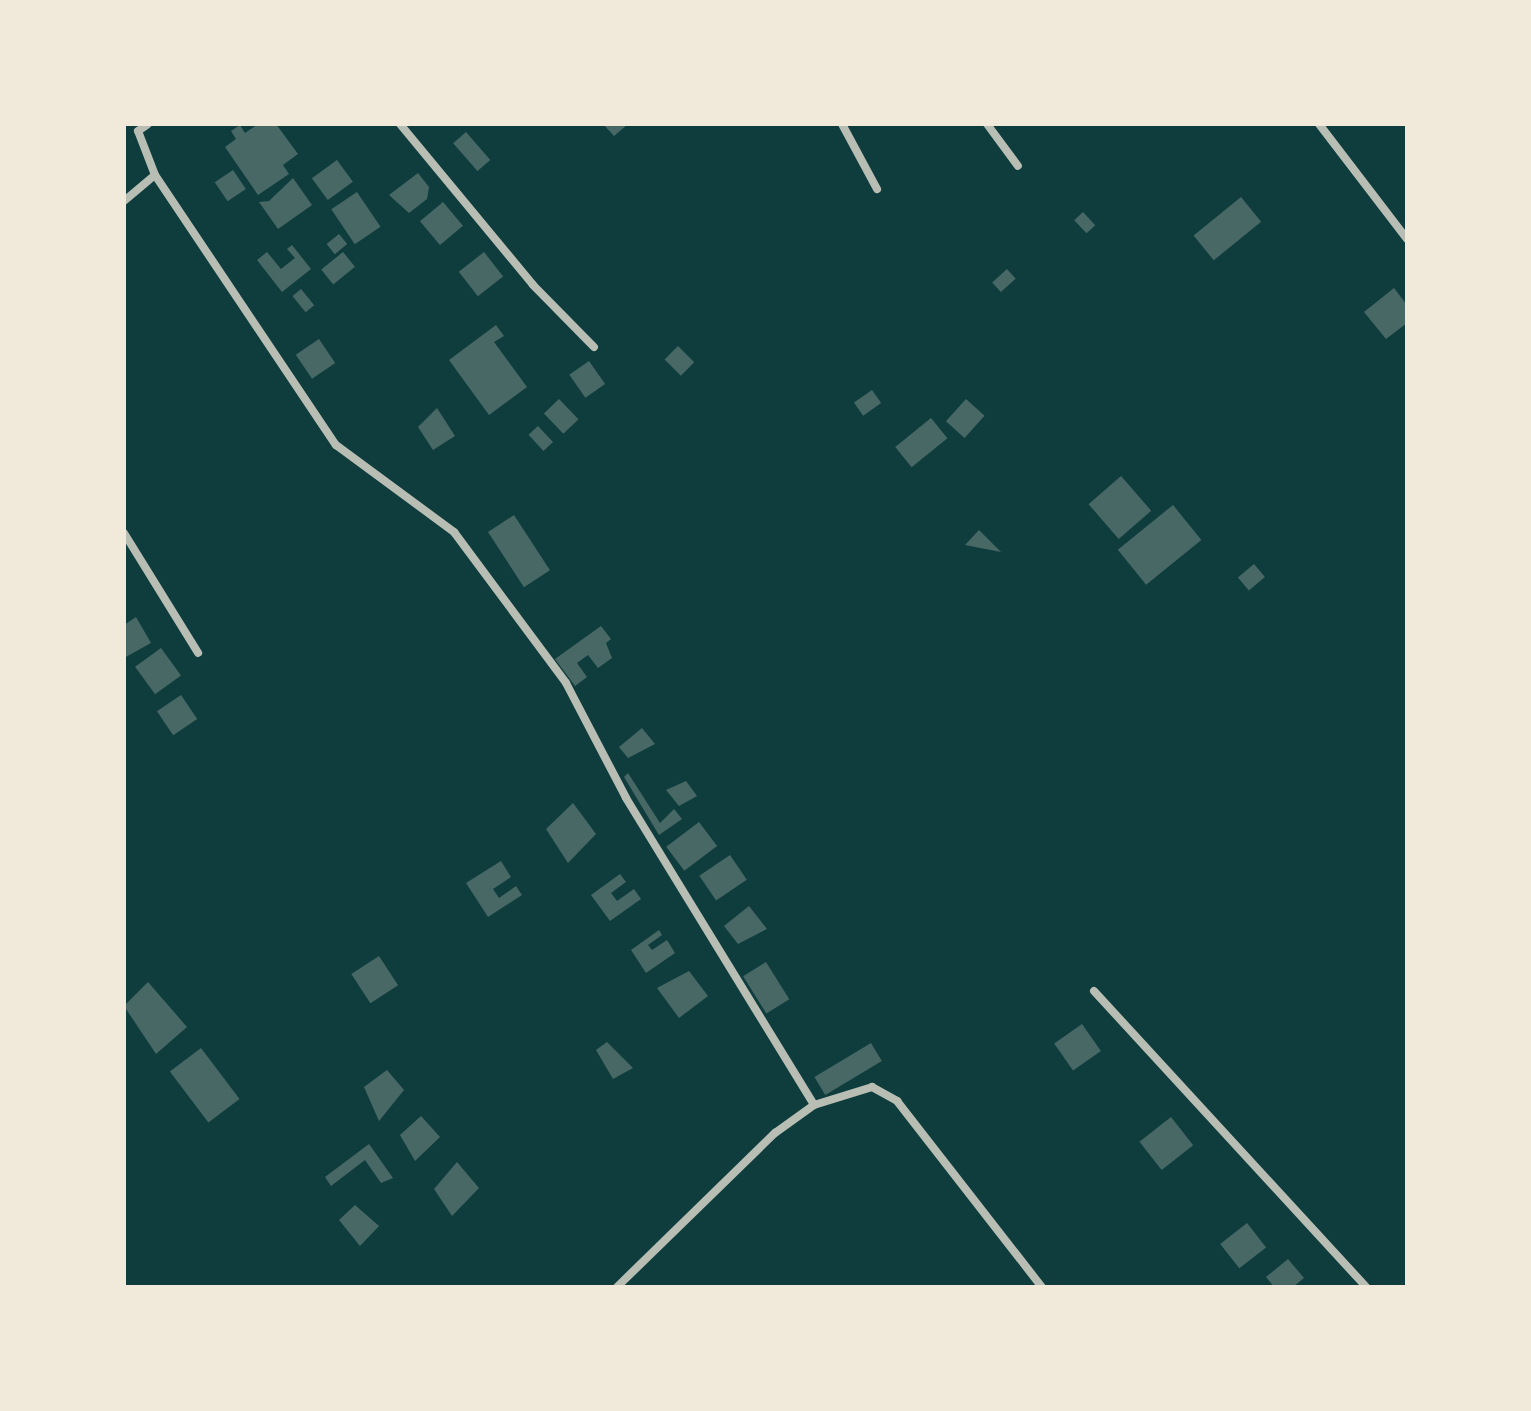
<!DOCTYPE html>
<style>
body{margin:0}
#map{position:relative;width:1531px;height:1411px;overflow:hidden;background:#0f3d3e;font-family:Signika,sans-serif}
div>[style]{position:absolute}
.building>*{inset:0;background:#486865;transform-origin:0 0}
.minor>*{height:8px;margin:-4px;padding:0 4px;transform-origin:4px;border-radius:4px;background:#b8beb3}
span{translate:-50% -50%;white-space:nowrap;text-align:center;line-height:1.15;-webkit-text-stroke:7px #f1e9da;paint-order:stroke}
.frame{position:absolute;inset:0;border:126px solid #f1e9da;pointer-events:none}
</style>
<div id="map">
<div class="building">
<i style="clip-path:polygon(258px 124px,276px 124px,298px 154px,283px 165px,289px 174px,258px 195px,225px 147px,236px 139px,231px 131px,240px 125px,245px 133px)"></i>
<i style="clip-path:polygon(603px 124px,628px 124px,614px 136px)"></i>
<i style="left:466px;top:132px;width:37px;height:17px;rotate:49deg"></i>
<i style="left:337px;top:160px;width:27px;height:31px;rotate:54deg"></i>
<i style="left:233px;top:170px;width:23px;height:22px;rotate:56deg"></i>
<i style="clip-path:polygon(418px 173px,429px 187px,427px 199px,409px 213px,389px 195px)"></i>
<i style="clip-path:polygon(293px 178px,312px 205px,278px 229px,259px 202px,269px 201px)"></i>
<i style="left:357px;top:192px;width:42px;height:31px;rotate:56deg"></i>
<i style="left:1241px;top:197px;width:32px;height:61px;rotate:51deg"></i>
<i style="left:443px;top:202px;width:31px;height:30px;rotate:50deg"></i>
<i style="left:1083px;top:212px;width:18px;height:12px;rotate:47deg"></i>
<i style="left:339px;top:234px;width:13px;height:16px;rotate:51deg"></i>
<i style="clip-path:polygon(292px 245px,311px 269px,282px 292px,257px 260px,267px 252px,281px 269px,295px 258px,287px 249px)"></i>
<i style="left:343px;top:252px;width:19px;height:28px;rotate:51deg"></i>
<i style="left:484px;top:252px;width:31px;height:32px;rotate:52deg"></i>
<i style="left:1007px;top:269px;width:13px;height:20px;rotate:48deg"></i>
<i style="clip-path:polygon(1394px 288px,1407px 305px,1407px 323px,1386px 339px,1364px 312px)"></i>
<i style="left:301px;top:289px;width:21px;height:11px;rotate:51deg"></i>
<i style="clip-path:polygon(496px 325px,504px 336px,494px 342px,527px 387px,489px 415px,449px 360px)"></i>
<i style="left:319px;top:339px;width:29px;height:28px;rotate:56deg"></i>
<i style="left:678px;top:346px;width:23px;height:19px;rotate:45deg"></i>
<i style="left:589px;top:361px;width:28px;height:24px;rotate:55deg"></i>
<i style="left:872px;top:390px;width:16px;height:22px;rotate:55deg"></i>
<i style="left:559px;top:399px;width:28px;height:21px;rotate:46deg"></i>
<i style="left:966px;top:399px;width:25px;height:30px;rotate:42deg"></i>
<i style="clip-path:polygon(437px 408px,455px 436px,433px 450px,418px 427px)"></i>
<i style="left:931px;top:418px;width:26px;height:46px;rotate:51deg"></i>
<i style="left:538px;top:426px;width:22px;height:13px;rotate:47deg"></i>
<i style="left:1121px;top:476px;width:46px;height:43px;rotate:49deg"></i>
<i style="left:1173px;top:505px;width:45px;height:71px;rotate:51deg"></i>
<i style="left:514px;top:515px;width:66px;height:31px;rotate:57deg"></i>
<i style="clip-path:polygon(979px 530px,1001px 552px,965px 545px)"></i>
<i style="left:1254px;top:564px;width:17px;height:21px;rotate:50deg"></i>
<i style="clip-path:polygon(136px 617px,151px 643px,124px 658px,124px 625px)"></i>
<i style="clip-path:polygon(601px 626px,611px 639px,606px 643px,612px 658px,598px 668px,588px 655px,577px 663px,587px 677px,575px 686px,555px 659px)"></i>
<i style="left:161px;top:648px;width:34px;height:32px;rotate:54deg"></i>
<i style="left:181px;top:695px;width:29px;height:29px;rotate:56deg"></i>
<i style="clip-path:polygon(642px 728px,655px 744px,628px 758px,619px 747px)"></i>
<i style="clip-path:polygon(628px 773px,660px 823px,674px 809px,682px 819px,659px 835px,624px 777px)"></i>
<i style="clip-path:polygon(686px 781px,697px 796px,679px 806px,666px 790px)"></i>
<i style="clip-path:polygon(573px 803px,596px 834px,568px 863px,546px 829px)"></i>
<i style="left:699px;top:822px;width:30px;height:41px;rotate:53deg"></i>
<i style="left:730px;top:855px;width:30px;height:37px;rotate:56deg"></i>
<i style="clip-path:polygon(501px 861px,511px 877px,493px 889px,499px 898px,516px 886px,522px 895px,488px 917px,466px 883px)"></i>
<i style="clip-path:polygon(620px 874px,626px 882px,611px 893px,617px 901px,634px 889px,641px 899px,610px 921px,591px 895px)"></i>
<i style="clip-path:polygon(749px 906px,767px 929px,738px 944px,724px 926px)"></i>
<i style="clip-path:polygon(659px 930px,662px 935px,648px 945px,652px 950px,667px 940px,675px 953px,646px 973px,631px 950px)"></i>
<i style="left:379px;top:956px;width:35px;height:33px;rotate:57deg"></i>
<i style="left:766px;top:962px;width:44px;height:27px;rotate:58deg"></i>
<i style="clip-path:polygon(689px 971px,708px 996px,679px 1018px,657px 988px)"></i>
<i style="clip-path:polygon(148px 982px,187px 1027px,156px 1054px,124px 1006px)"></i>
<i style="left:1082px;top:1024px;width:33px;height:34px;rotate:55deg"></i>
<i style="clip-path:polygon(607px 1042px,633px 1068px,613px 1079px,596px 1050px)"></i>
<i style="left:871px;top:1043px;width:21px;height:66px;rotate:59deg"></i>
<i style="left:201px;top:1048px;width:64px;height:39px;rotate:53deg"></i>
<i style="clip-path:polygon(387px 1070px,404px 1090px,379px 1121px,364px 1087px)"></i>
<i style="clip-path:polygon(421px 1116px,440px 1137px,415px 1161px,400px 1135px)"></i>
<i style="left:1171px;top:1117px;width:36px;height:40px;rotate:52deg"></i>
<i style="clip-path:polygon(369px 1144px,393px 1178px,381px 1183px,365px 1160px,331px 1186px,325px 1177px)"></i>
<i style="clip-path:polygon(457px 1162px,479px 1188px,452px 1216px,434px 1189px)"></i>
<i style="clip-path:polygon(355px 1205px,379px 1226px,360px 1246px,339px 1220px)"></i>
<i style="left:1247px;top:1223px;width:31px;height:34px;rotate:52deg"></i>
<i style="clip-path:polygon(1288px 1259px,1304px 1278px,1293px 1287px,1274px 1287px,1266px 1277px)"></i>
</div>
<div class="minor">
<i style="left:400px;top:124px;width:209px;rotate:50.4deg"></i>
<i style="left:533px;top:285px;width:87px;rotate:45.5deg"></i>
<i style="left:842px;top:124px;width:74px;rotate:61.7deg"></i>
<i style="left:987px;top:124px;width:52px;rotate:53.6deg"></i>
<i style="left:1319px;top:124px;width:145px;rotate:52.6deg"></i>
<i style="left:155px;top:175px;width:325px;rotate:56.2deg"></i>
<i style="left:336px;top:445px;width:147px;rotate:36.4deg"></i>
<i style="left:454px;top:532px;width:188px;rotate:53.4deg"></i>
<i style="left:566px;top:683px;width:130px;rotate:62.4deg"></i>
<i style="left:626px;top:798px;width:360px;rotate:58.5deg"></i>
<i style="left:124px;top:201px;width:40px;rotate:-40deg"></i>
<i style="left:155px;top:175px;width:47px;rotate:-111.1deg"></i>
<i style="left:138px;top:131px;width:12px;rotate:-35deg"></i>
<i style="left:124px;top:533px;width:141px;rotate:58.3deg"></i>
<i style="left:1094px;top:991px;width:402px;rotate:47.4deg"></i>
<i style="left:617px;top:1287px;width:221px;rotate:-44.3deg"></i>
<i style="left:775px;top:1133px;width:48px;rotate:-35.7deg"></i>
<i style="left:814px;top:1105px;width:61px;rotate:-17.2deg"></i>
<i style="left:872px;top:1087px;width:29px;rotate:29deg"></i>
<i style="left:897px;top:1101px;width:236px;rotate:52.1deg"></i>
</div>
<div class="frame"></div>
</div>
